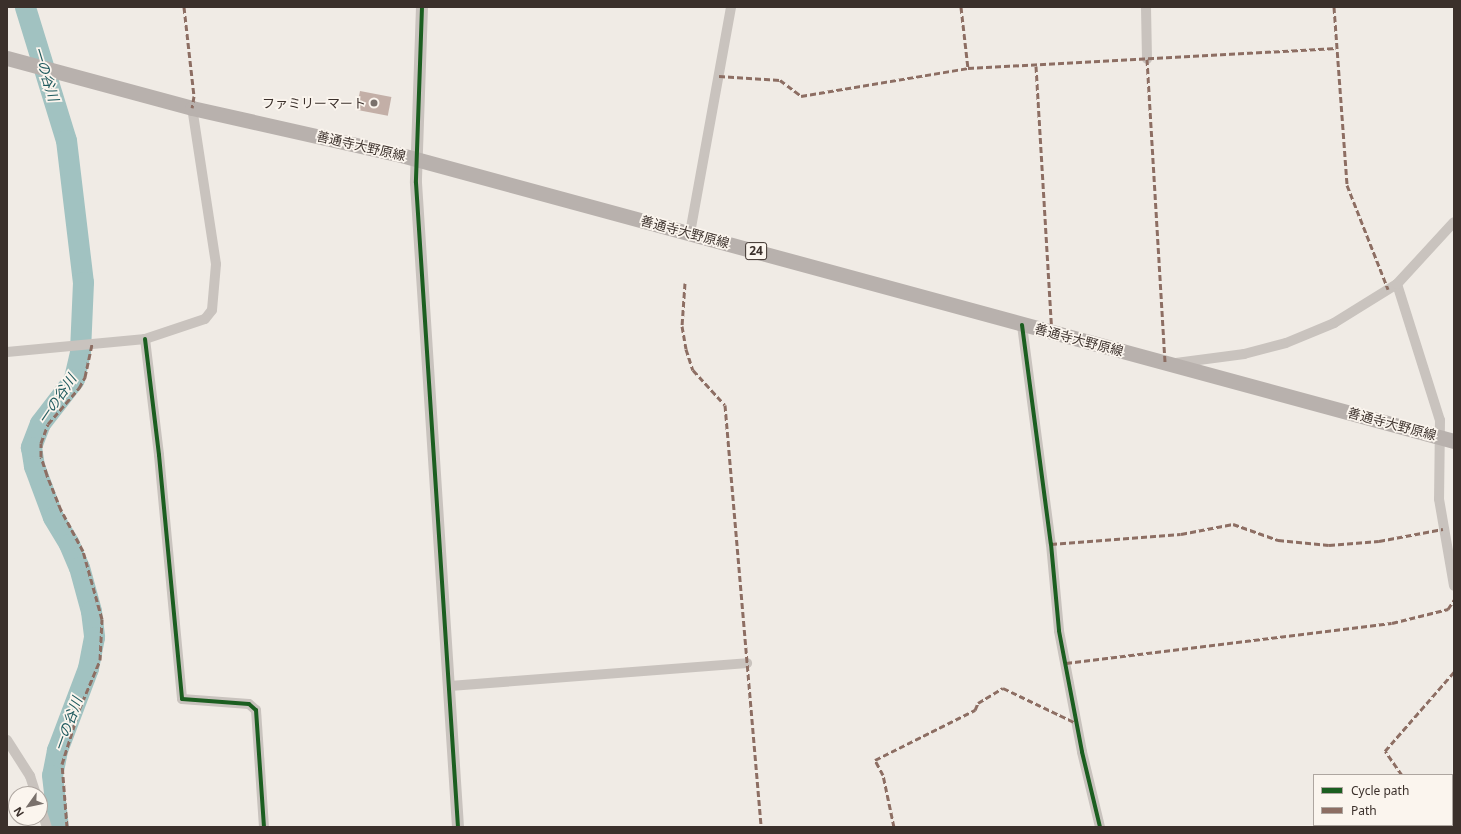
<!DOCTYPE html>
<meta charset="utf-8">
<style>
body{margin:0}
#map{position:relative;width:1461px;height:834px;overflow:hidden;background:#f0ebe5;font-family:"Noto Sans","Noto Sans JP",sans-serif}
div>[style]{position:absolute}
.river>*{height:21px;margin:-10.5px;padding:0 10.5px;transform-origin:10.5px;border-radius:10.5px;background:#a1c2c1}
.building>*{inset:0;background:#c3afa7;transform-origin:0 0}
.minor>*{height:10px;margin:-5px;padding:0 5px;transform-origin:5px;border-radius:5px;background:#c9c3be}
.tertiary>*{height:12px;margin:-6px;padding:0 6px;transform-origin:6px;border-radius:6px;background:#c9c3be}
.primary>*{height:15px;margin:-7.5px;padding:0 7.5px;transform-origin:7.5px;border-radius:7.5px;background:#b8b1ad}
.quiet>*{height:3px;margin-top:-1.5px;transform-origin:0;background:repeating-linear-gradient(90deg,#8d6e63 0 6px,transparent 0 9px)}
.cycleway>*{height:4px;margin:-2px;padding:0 2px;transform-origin:2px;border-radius:2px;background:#1b5e20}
.dots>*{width:11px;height:11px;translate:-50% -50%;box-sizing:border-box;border:2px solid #fbf5ee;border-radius:50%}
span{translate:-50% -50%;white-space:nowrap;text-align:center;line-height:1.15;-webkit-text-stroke:3.5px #fbf5ee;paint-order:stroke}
.shield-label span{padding:1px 3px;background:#fbf5ee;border:1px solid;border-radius:3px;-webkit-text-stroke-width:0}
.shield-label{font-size:12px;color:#3b302b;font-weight:700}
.poi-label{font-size:13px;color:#3b302b}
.right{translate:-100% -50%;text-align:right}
.street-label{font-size:13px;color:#3b302b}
.water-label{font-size:14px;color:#1f5a5e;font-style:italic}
.frame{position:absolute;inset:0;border:8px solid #3b302b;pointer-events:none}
.legend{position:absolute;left:1313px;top:774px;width:140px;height:52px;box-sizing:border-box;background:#fbf5ee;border:1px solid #aea6a0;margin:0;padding:5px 7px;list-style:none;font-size:12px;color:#3b302b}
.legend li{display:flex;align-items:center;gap:8px;height:20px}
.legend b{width:20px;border:1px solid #aea6a0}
.north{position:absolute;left:8px;top:786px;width:40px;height:40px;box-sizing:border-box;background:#fbf5ee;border:1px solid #aea6a0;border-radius:50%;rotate:237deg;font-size:11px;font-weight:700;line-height:16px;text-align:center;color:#3b302b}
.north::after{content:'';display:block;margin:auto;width:14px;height:18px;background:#7a716c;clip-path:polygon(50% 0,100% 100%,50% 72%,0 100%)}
</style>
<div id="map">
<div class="river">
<i style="left:25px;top:7px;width:139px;rotate:72.9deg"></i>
<i style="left:66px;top:140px;width:143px;rotate:83.2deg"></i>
<i style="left:83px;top:282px;width:70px;rotate:92.5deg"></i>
<i style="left:80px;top:352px;width:28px;rotate:103deg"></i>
<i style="left:74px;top:379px;width:56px;rotate:127.7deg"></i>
<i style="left:40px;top:423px;width:26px;rotate:111deg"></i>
<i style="left:31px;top:447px;width:19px;rotate:81deg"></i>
<i style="left:34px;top:466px;width:54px;rotate:69.6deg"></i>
<i style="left:53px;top:517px;width:31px;rotate:59deg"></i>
<i style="left:69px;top:544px;width:25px;rotate:67deg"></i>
<i style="left:79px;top:567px;width:46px;rotate:74.7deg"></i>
<i style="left:91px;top:611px;width:26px;rotate:83deg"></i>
<i style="left:94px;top:637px;width:32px;rotate:101deg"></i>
<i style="left:88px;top:668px;width:88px;rotate:110.7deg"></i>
<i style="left:57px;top:750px;width:25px;rotate:101deg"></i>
<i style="left:52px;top:775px;width:52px;rotate:83.4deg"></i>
</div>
<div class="building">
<i style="left:360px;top:91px;width:32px;height:19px;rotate:11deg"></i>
</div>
<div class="minor">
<i style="left:1146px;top:7px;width:52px;rotate:88.9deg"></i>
<i style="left:690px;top:233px;width:230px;rotate:-79.7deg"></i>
<i style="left:1397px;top:284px;width:143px;rotate:72.5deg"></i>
<i style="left:1440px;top:420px;width:79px;rotate:90.7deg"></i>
<i style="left:1439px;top:499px;width:88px;rotate:80.2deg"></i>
<i style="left:1022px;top:325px;width:221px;rotate:82.5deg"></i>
<i style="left:1051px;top:544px;width:87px;rotate:84.7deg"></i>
<i style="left:1059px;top:631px;width:123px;rotate:79.2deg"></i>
<i style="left:1082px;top:752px;width:77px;rotate:76.5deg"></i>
<i style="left:145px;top:339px;width:117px;rotate:83.1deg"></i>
<i style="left:159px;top:455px;width:245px;rotate:84.6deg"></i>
<i style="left:182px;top:699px;width:67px;rotate:4.3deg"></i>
<i style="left:249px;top:704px;width:9px;rotate:41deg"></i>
<i style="left:256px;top:710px;width:117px;rotate:86.1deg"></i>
<i style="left:7px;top:352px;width:139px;rotate:-5.4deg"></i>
<i style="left:145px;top:339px;width:63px;rotate:-18.4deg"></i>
<i style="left:205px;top:319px;width:11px;rotate:-52deg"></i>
<i style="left:212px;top:310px;width:46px;rotate:-85deg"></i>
<i style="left:216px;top:264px;width:158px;rotate:-98.7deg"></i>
<i style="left:1176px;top:363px;width:69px;rotate:-7.5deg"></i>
<i style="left:1244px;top:354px;width:43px;rotate:-14.7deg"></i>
<i style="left:1286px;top:343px;width:52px;rotate:-22.6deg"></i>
<i style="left:1334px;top:323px;width:74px;rotate:-31.8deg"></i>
<i style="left:1397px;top:284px;width:84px;rotate:-47.4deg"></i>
<i style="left:450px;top:686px;width:298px;rotate:-4.4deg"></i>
<i style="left:7px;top:740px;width:43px;rotate:57.4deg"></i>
<i style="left:30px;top:776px;width:19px;rotate:72deg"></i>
<i style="left:40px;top:806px;width:22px;rotate:72deg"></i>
</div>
<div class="tertiary">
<i style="left:422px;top:7px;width:176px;rotate:92deg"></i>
<i style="left:416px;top:183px;width:645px;rotate:86.27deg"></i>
</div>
<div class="primary">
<i style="left:7px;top:58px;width:192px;rotate:15.1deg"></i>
<i style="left:192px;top:108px;width:214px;rotate:12.7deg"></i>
<i style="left:401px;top:155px;width:1091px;rotate:15.2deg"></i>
</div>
<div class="quiet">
<i style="left:184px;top:7px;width:90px;rotate:83.6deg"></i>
<i style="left:194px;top:96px;width:12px;rotate:99deg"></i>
<i style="left:961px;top:7px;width:61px;rotate:83.5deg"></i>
<i style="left:1334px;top:7px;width:178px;rotate:85.8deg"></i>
<i style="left:1347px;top:185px;width:112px;rotate:68.5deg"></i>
<i style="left:1147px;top:59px;width:306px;rotate:86.6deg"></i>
<i style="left:1036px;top:66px;width:266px;rotate:86.6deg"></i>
<i style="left:719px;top:76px;width:61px;rotate:3.8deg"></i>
<i style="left:780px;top:80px;width:26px;rotate:37deg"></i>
<i style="left:801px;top:96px;width:169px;rotate:-9.5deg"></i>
<i style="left:968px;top:68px;width:369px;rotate:-3.1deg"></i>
<i style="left:685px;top:283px;width:43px;rotate:94deg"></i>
<i style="left:682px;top:326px;width:23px;rotate:80deg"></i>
<i style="left:686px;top:349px;width:22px;rotate:72deg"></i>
<i style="left:693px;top:370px;width:47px;rotate:47.6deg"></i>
<i style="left:725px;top:405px;width:424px;rotate:85.1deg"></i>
<i style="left:1051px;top:544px;width:130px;rotate:-4.4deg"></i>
<i style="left:1181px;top:534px;width:53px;rotate:-10.9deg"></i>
<i style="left:1233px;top:524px;width:48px;rotate:19.6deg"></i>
<i style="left:1278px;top:540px;width:51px;rotate:5.6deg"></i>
<i style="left:1329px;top:545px;width:50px;rotate:-4.6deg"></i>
<i style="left:1379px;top:541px;width:65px;rotate:-10.6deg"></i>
<i style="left:1066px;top:663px;width:328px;rotate:-7deg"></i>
<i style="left:1392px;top:623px;width:58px;rotate:-14deg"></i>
<i style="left:1448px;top:609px;width:11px;rotate:-56deg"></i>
<i style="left:1402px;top:775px;width:29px;rotate:-125deg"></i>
<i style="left:1385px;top:751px;width:105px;rotate:-48.9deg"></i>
<i style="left:1424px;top:825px;width:2px;rotate:63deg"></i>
<i style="left:67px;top:827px;width:63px;rotate:-94.5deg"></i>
<i style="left:62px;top:764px;width:57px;rotate:-72.5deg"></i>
<i style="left:79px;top:710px;width:54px;rotate:-67.2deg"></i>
<i style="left:100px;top:660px;width:41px;rotate:-87.2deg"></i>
<i style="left:102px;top:619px;width:71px;rotate:-105.6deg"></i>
<i style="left:83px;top:551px;width:47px;rotate:-118.2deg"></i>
<i style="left:61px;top:510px;width:38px;rotate:-112deg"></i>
<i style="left:47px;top:475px;width:19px;rotate:-108deg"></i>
<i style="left:41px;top:457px;width:14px;rotate:-90deg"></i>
<i style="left:41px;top:443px;width:20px;rotate:-70deg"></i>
<i style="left:48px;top:424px;width:48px;rotate:-49.3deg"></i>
<i style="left:79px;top:388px;width:13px;rotate:-61deg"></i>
<i style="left:85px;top:377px;width:34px;rotate:-78deg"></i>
<i style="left:894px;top:827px;width:53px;rotate:-101.9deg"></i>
<i style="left:883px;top:775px;width:17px;rotate:-118deg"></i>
<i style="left:875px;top:760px;width:112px;rotate:-26.6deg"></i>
<i style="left:975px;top:710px;width:8px;rotate:-67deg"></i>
<i style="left:978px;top:703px;width:29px;rotate:-31deg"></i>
<i style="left:1003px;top:688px;width:81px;rotate:25.6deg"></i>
</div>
<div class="cycleway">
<i style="left:422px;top:7px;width:176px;rotate:92deg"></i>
<i style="left:416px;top:183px;width:645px;rotate:86.27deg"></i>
<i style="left:1022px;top:325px;width:221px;rotate:82.5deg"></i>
<i style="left:1051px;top:544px;width:87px;rotate:84.7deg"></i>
<i style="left:1059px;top:631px;width:123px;rotate:79.2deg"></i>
<i style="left:1082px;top:752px;width:77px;rotate:76.5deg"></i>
<i style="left:145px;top:339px;width:117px;rotate:83.1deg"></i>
<i style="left:159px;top:455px;width:245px;rotate:84.6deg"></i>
<i style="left:182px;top:699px;width:67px;rotate:4.3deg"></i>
<i style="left:249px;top:704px;width:9px;rotate:41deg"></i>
<i style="left:256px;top:710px;width:117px;rotate:86.1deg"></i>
</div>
<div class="dots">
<i style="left:374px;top:103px;background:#7a716c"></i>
</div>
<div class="shield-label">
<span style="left:756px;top:251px">24</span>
</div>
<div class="poi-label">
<span class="right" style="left:366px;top:103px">ファミリーマート</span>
</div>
<div class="street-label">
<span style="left:361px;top:146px;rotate:13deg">善通寺大野原線</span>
<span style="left:685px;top:232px;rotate:15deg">善通寺大野原線</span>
<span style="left:1079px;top:340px;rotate:15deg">善通寺大野原線</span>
<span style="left:1392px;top:424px;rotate:15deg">善通寺大野原線</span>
</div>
<div class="water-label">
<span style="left:46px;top:74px;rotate:73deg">一の谷川</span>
<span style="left:57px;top:399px;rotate:-56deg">一の谷川</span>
<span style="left:68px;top:724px;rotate:-70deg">一の谷川</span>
</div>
<div class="frame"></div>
<ul class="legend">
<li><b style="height:5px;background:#1b5e20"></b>Cycle path</li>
<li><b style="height:5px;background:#8d6e63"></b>Path</li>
</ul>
<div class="north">N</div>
</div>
